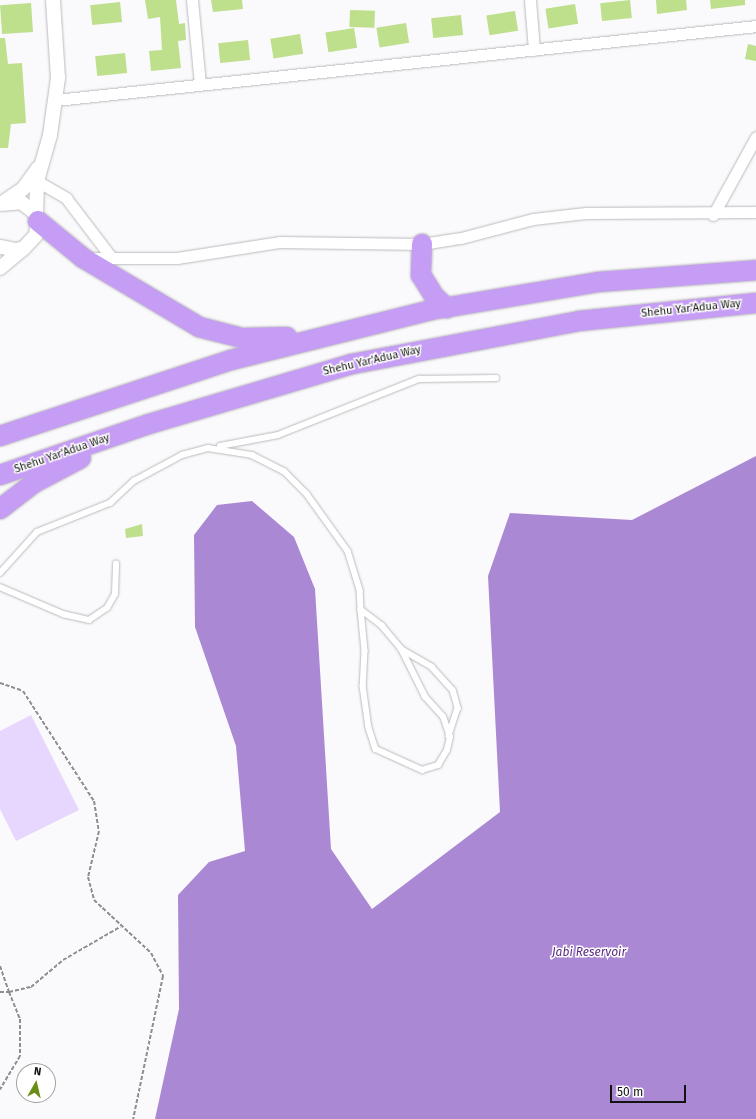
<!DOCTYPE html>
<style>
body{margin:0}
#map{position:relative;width:756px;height:1119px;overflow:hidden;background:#faf9fc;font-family:"Fira Sans",sans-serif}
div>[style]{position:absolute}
.green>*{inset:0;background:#e7d6fd}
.water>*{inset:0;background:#ab88d3}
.building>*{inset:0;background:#bedf8c;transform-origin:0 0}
.path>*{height:2px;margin-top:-1px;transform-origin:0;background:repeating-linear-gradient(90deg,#8e8d8f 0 4px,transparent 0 6px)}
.roads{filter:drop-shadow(0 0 1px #bbbabd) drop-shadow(0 0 1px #bbbabd)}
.service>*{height:5.5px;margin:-2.75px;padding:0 2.75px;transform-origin:2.75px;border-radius:2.75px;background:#fff}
.minor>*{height:11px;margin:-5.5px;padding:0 5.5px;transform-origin:5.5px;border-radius:5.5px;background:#fff}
.tertiary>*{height:14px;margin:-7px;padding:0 7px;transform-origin:7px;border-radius:7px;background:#fff}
.motorway>*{height:20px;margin:-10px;padding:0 10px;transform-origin:10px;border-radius:10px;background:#c69df4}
span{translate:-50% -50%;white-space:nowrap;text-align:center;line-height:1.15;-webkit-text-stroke:3px #fff;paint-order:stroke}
.street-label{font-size:11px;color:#131314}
.water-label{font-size:12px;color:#5a2b83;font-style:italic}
.north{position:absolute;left:16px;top:1063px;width:40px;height:40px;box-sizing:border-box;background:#fff;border:1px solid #a1a1a1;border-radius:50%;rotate:8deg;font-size:11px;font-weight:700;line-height:16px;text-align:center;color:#131314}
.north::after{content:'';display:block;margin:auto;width:14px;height:18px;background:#688c14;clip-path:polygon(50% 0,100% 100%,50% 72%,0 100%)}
.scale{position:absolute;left:610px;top:1085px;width:76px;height:18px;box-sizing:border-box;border:2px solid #131314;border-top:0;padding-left:5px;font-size:12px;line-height:14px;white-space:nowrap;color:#131314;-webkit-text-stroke:3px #fff;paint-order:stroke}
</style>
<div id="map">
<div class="green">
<i style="clip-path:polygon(31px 715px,79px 810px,16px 841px,0 809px,0 731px)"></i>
</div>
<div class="water">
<i style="clip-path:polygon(756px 456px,756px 1119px,155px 1119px,179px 1009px,178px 895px,209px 862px,245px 851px,236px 746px,195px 627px,194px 535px,217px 505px,252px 501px,294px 537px,315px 589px,331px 849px,372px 909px,500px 812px,488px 576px,510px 513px,632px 520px)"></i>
</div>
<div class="building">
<i style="clip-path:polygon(145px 0,176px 0,179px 24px,185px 23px,186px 40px,178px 41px,181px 68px,151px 71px,149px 51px,162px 50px,160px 17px,148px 19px)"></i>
<i style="clip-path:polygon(211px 0,242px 0,243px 9px,213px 12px)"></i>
<i style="left:630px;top:0;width:18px;height:30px;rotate:84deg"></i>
<i style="clip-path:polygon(656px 0,686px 0,687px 10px,657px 14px)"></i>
<i style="clip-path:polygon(710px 0,745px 0,745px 5px,711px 9px)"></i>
<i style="left:120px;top:2px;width:20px;height:30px;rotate:84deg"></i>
<i style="left:31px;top:3px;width:29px;height:31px;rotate:86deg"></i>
<i style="left:575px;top:4px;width:20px;height:30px;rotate:81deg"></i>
<i style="left:350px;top:10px;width:25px;height:17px;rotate:2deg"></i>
<i style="left:515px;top:11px;width:20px;height:29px;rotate:81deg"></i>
<i style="left:461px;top:15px;width:20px;height:30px;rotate:84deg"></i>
<i style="left:406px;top:23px;width:20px;height:30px;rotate:81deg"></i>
<i style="left:354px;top:28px;width:20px;height:29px;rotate:81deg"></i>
<i style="left:300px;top:34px;width:20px;height:30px;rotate:81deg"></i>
<i style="clip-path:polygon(0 38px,5px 38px,8px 64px,22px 63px,26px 123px,11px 124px,8px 148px,0 148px)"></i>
<i style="left:248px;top:40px;width:20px;height:30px;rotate:84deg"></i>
<i style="clip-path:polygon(748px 44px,756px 46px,756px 61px,745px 59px)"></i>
<i style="left:125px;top:53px;width:20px;height:30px;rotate:84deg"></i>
<i style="clip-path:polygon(142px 524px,143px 536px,126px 538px,125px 529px)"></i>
</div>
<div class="path">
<i style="left:0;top:683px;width:24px;rotate:19deg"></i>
<i style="left:23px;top:691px;width:131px;rotate:57.2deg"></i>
<i style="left:94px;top:801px;width:30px;rotate:81deg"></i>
<i style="left:99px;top:831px;width:47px;rotate:103.4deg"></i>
<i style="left:88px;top:877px;width:24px;rotate:75deg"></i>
<i style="left:94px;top:900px;width:78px;rotate:42.9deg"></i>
<i style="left:151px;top:953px;width:26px;rotate:62deg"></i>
<i style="left:163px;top:976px;width:146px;rotate:101.8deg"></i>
<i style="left:0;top:966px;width:28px;rotate:71deg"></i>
<i style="left:9px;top:992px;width:23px;rotate:-13deg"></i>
<i style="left:31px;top:987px;width:42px;rotate:-40.2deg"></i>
<i style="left:63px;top:960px;width:66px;rotate:-30.1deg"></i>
<i style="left:0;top:992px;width:9px"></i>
<i style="left:9px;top:992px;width:29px;rotate:68deg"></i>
<i style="left:20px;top:1019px;width:37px;rotate:90deg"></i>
<i style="left:20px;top:1056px;width:39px;rotate:121deg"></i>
</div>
<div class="roads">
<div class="service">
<i style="left:220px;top:446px;width:59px;rotate:-10.7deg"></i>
<i style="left:278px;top:435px;width:152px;rotate:-21.7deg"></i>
<i style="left:419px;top:379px;width:77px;rotate:-0.7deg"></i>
<i style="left:0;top:573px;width:55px;rotate:-47.9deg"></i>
<i style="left:37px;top:532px;width:79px;rotate:-21.7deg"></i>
<i style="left:110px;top:503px;width:33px;rotate:-43deg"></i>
<i style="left:134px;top:481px;width:55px;rotate:-28.4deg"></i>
<i style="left:182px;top:455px;width:27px;rotate:-15deg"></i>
<i style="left:208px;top:448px;width:45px;rotate:9deg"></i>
<i style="left:252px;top:455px;width:36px;rotate:27deg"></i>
<i style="left:284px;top:471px;width:33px;rotate:45deg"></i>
<i style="left:307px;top:494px;width:70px;rotate:54.3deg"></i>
<i style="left:348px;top:551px;width:41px;rotate:72.9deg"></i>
<i style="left:360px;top:590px;width:20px;rotate:87deg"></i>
<i style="left:361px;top:610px;width:41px;rotate:84.4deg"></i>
<i style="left:365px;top:651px;width:35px;rotate:93deg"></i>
<i style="left:363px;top:686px;width:42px;rotate:81.9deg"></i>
<i style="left:369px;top:728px;width:22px;rotate:72deg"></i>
<i style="left:376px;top:749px;width:51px;rotate:24.5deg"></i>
<i style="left:422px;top:770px;width:17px;rotate:-17deg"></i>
<i style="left:438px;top:765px;width:17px;rotate:-59deg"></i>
<i style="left:447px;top:750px;width:13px;rotate:-77deg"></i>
<i style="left:450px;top:737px;width:21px;rotate:-109deg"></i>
<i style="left:443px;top:717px;width:27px;rotate:-132deg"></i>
<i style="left:425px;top:697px;width:54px;rotate:-116.6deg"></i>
<i style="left:401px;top:649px;width:30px;rotate:-130deg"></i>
<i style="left:382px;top:626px;width:26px;rotate:-143deg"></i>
<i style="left:0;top:587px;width:69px;rotate:23.2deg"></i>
<i style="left:63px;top:614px;width:27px;rotate:13deg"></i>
<i style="left:89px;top:620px;width:22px;rotate:-34deg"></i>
<i style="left:107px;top:608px;width:16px;rotate:-60deg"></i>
<i style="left:115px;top:594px;width:30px;rotate:-88deg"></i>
<i style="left:401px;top:649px;width:36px;rotate:30deg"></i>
<i style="left:432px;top:667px;width:31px;rotate:48deg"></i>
<i style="left:453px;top:690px;width:19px;rotate:74deg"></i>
<i style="left:458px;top:708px;width:29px;rotate:108deg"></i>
</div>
<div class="minor">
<i style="left:192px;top:0;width:85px;rotate:84.6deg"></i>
<i style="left:530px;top:0;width:50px;rotate:85.4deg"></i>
<i style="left:56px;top:100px;width:704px;rotate:-6.03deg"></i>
<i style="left:37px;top:181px;width:34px;rotate:30deg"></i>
<i style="left:66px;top:198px;width:74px;rotate:52.7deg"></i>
<i style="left:713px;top:215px;width:89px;rotate:-61.1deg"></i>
<i style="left:87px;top:258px;width:90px"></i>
<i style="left:177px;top:258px;width:103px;rotate:-8.9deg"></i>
<i style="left:279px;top:242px;width:143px;rotate:0.8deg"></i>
<i style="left:422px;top:244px;width:39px;rotate:-9deg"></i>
<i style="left:461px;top:238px;width:74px;rotate:-14.8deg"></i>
<i style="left:533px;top:219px;width:53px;rotate:-6.5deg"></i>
<i style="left:586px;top:213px;width:170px;rotate:-0.3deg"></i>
</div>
<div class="tertiary">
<i style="left:5px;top:201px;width:22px;rotate:-34deg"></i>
<i style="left:23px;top:189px;width:26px;rotate:-54deg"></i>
<i style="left:0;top:204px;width:21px;rotate:-5deg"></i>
<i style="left:21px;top:202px;width:18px;rotate:38deg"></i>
<i style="left:35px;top:213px;width:9px;rotate:69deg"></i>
<i style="left:38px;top:221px;width:14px;rotate:98deg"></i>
<i style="left:36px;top:235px;width:18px;rotate:133deg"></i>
<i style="left:24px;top:248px;width:8px;rotate:166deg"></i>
<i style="left:16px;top:250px;width:16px;rotate:-169deg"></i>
<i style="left:36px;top:215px;width:34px;rotate:-88deg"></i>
<i style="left:37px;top:181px;width:48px;rotate:-74.2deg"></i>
<i style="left:50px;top:135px;width:58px;rotate:-82deg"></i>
<i style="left:58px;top:78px;width:78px;rotate:-93.7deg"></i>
<i style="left:0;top:268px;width:31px;rotate:-40deg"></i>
</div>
<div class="motorway">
<i style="left:38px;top:221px;width:58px;rotate:39.4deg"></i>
<i style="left:83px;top:258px;width:135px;rotate:30.7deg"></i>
<i style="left:199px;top:327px;width:44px;rotate:14.3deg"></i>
<i style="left:242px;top:338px;width:45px;rotate:-1.3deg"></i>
<i style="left:422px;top:244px;width:31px;rotate:92deg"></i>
<i style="left:421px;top:275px;width:25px;rotate:58deg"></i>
<i style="left:434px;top:296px;width:18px;rotate:43deg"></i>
<i style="left:0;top:436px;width:243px;rotate:-18.2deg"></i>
<i style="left:231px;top:360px;width:206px;rotate:-14deg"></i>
<i style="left:431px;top:310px;width:169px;rotate:-9.5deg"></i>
<i style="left:598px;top:282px;width:158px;rotate:-4.3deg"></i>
<i style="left:0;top:475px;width:157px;rotate:-18.9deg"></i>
<i style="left:149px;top:424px;width:212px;rotate:-16.5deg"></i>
<i style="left:352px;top:364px;width:231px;rotate:-10.7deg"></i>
<i style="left:579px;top:321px;width:178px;rotate:-5.8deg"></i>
<i style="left:0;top:509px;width:43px;rotate:-37.4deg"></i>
<i style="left:34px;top:483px;width:53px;rotate:-28deg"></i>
</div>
</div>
<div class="street-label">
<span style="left:691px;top:309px;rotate:-6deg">Shehu Yar'Adua Way</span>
<span style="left:372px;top:361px;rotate:-13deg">Shehu Yar'Adua Way</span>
<span style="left:62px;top:454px;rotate:-19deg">Shehu Yar'Adua Way</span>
</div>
<div class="water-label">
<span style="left:589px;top:953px">Jabi Reservoir</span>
</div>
<div class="north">N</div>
<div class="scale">50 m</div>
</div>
